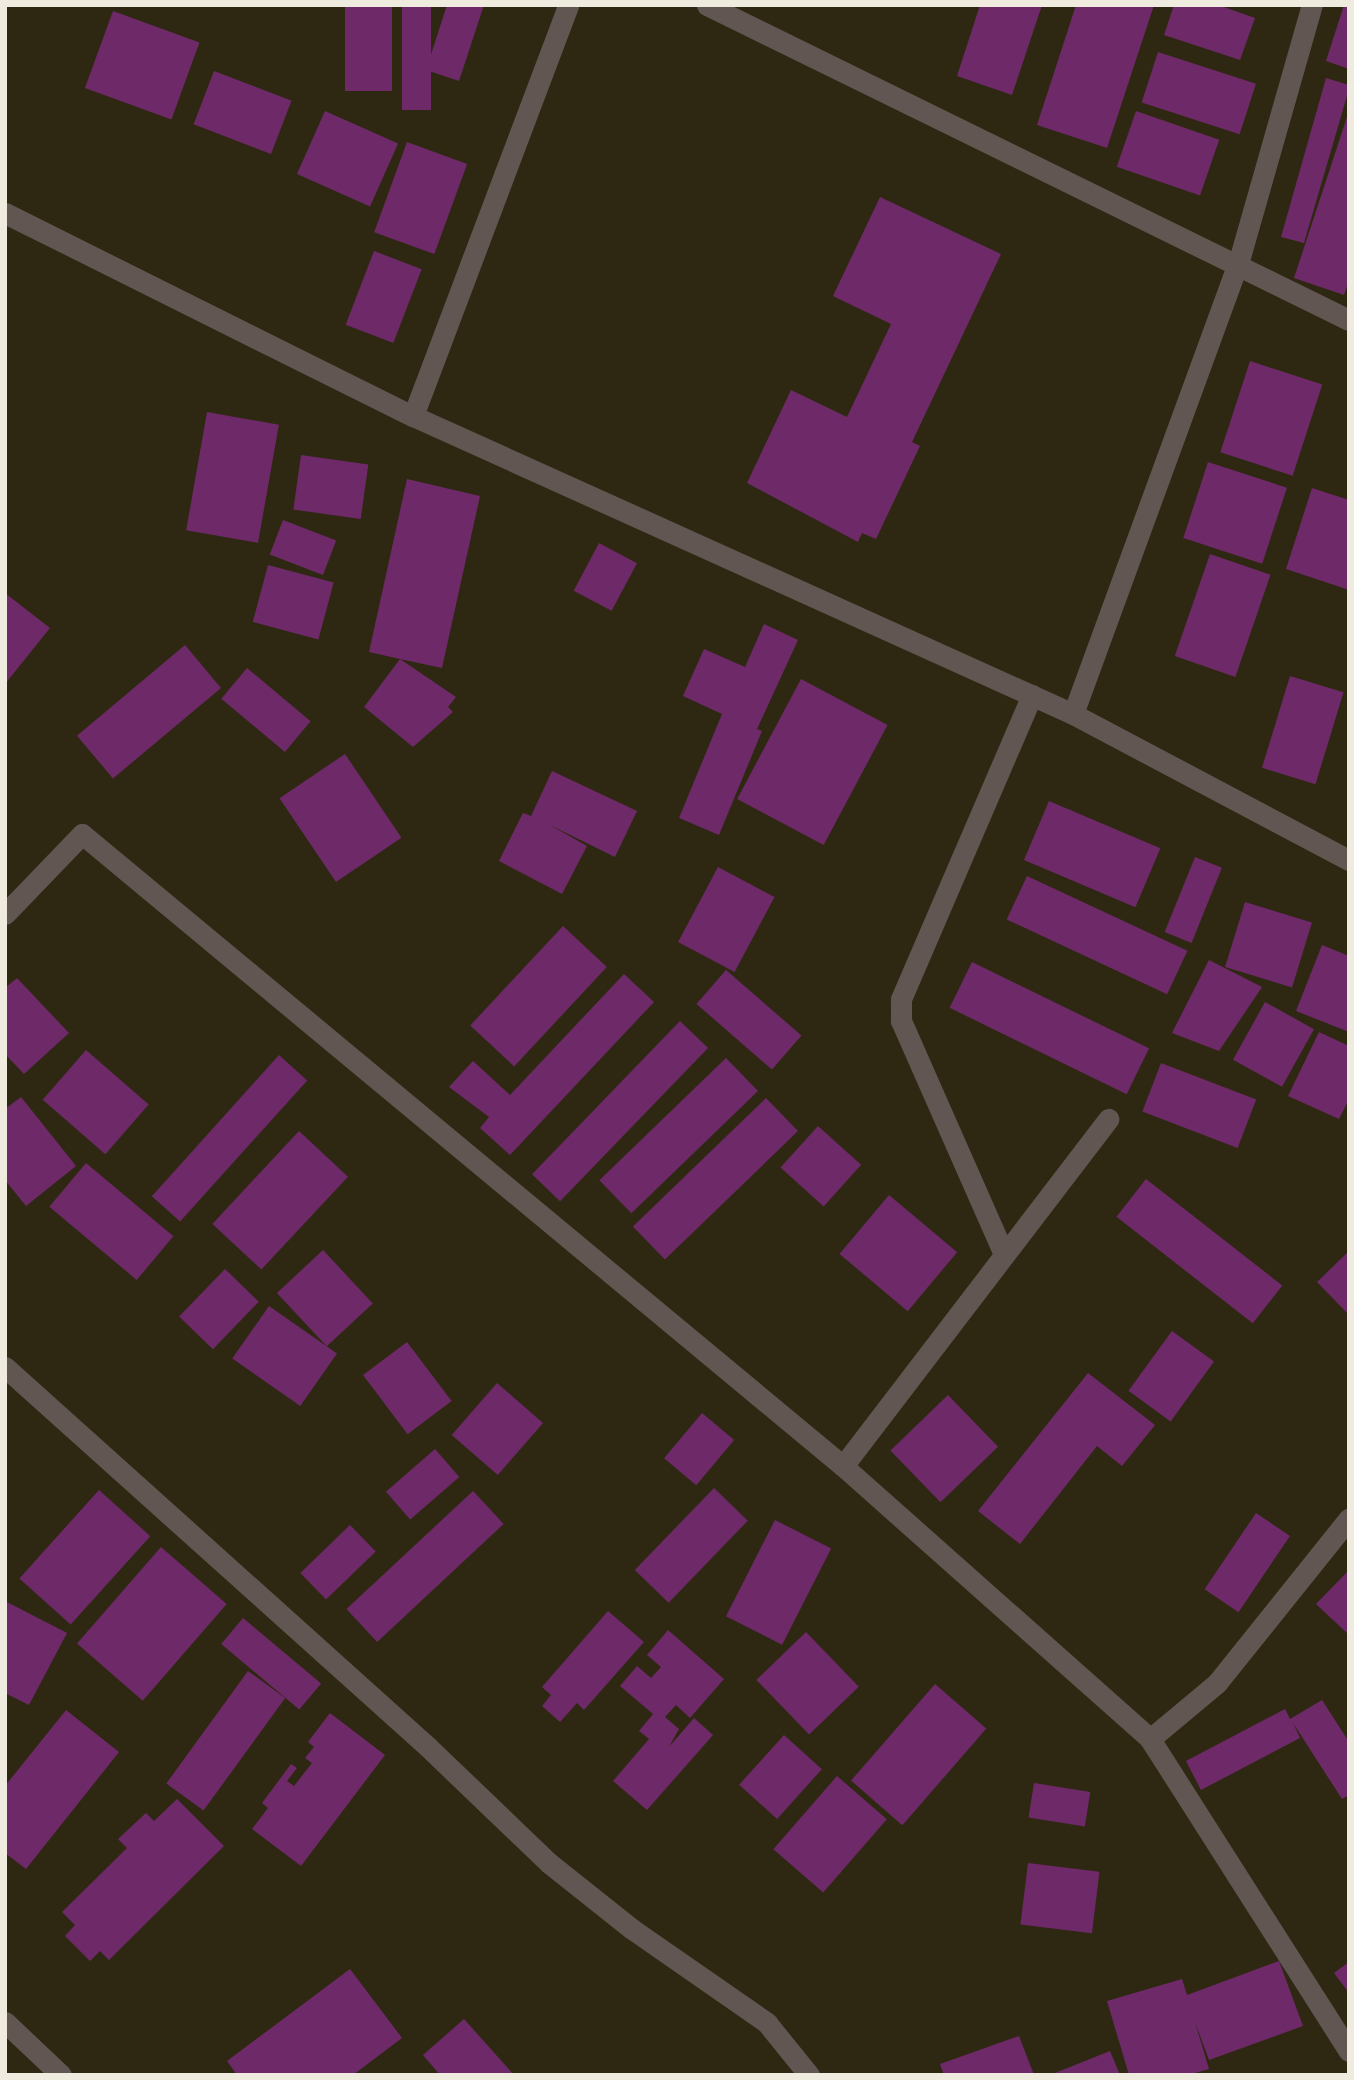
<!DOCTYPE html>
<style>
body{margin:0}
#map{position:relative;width:1354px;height:2080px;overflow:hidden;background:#2e2812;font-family:"Nunito Sans",sans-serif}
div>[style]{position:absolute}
.building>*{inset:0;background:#6e2969;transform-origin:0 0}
.minor>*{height:21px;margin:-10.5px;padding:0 10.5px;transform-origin:10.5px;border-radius:10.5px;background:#615651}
span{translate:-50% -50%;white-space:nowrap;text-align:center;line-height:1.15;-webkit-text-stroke:7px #241e08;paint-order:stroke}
.frame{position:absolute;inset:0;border:7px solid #efebde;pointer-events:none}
</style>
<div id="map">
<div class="building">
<i style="left:345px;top:5px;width:47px;height:86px"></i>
<i style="left:402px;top:5px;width:29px;height:105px"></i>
<i style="clip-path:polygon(447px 5px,484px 5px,459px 81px,426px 70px)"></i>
<i style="clip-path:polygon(980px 5px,1042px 5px,1012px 95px,957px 76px)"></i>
<i style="clip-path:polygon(1076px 5px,1154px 5px,1107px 148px,1037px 125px)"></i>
<i style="clip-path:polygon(1174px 5px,1218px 5px,1255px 18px,1240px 60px,1164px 35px)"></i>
<i style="clip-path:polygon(1344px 5px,1349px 5px,1349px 69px,1326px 61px)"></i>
<i style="left:113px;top:11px;width:92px;height:82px;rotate:20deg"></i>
<i style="left:1158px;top:52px;width:103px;height:53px;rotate:18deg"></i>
<i style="left:214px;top:71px;width:83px;height:57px;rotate:21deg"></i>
<i style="clip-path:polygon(1326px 78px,1349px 85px,1349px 89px,1304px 243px,1281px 237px)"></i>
<i style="left:325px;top:111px;width:80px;height:69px;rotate:24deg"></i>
<i style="left:1136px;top:111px;width:88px;height:59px;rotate:19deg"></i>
<i style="clip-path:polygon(1348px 114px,1349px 280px,1344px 295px,1294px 278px)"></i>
<i style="left:407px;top:142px;width:64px;height:96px;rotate:20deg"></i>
<i style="clip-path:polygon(880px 197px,1001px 254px,912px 442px,920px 446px,876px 539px,862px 533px,858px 542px,747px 483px,791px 390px,847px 417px,891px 324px,833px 296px)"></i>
<i style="left:374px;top:251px;width:51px;height:79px;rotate:21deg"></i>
<i style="left:1250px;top:361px;width:76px;height:96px;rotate:18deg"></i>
<i style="left:207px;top:412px;width:73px;height:120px;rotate:10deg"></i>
<i style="left:301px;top:455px;width:68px;height:55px;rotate:8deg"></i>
<i style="left:1208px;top:462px;width:83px;height:80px;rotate:18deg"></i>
<i style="clip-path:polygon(407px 479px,480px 496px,442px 668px,400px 659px,456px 697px,448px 707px,453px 712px,413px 747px,364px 707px,400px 659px,369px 652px)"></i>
<i style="clip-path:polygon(1312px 488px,1349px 500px,1349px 590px,1286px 569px)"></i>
<i style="left:283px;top:520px;width:57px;height:37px;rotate:21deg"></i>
<i style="left:599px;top:543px;width:43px;height:54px;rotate:28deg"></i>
<i style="left:1210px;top:554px;width:64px;height:108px;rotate:19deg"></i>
<i style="left:268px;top:565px;width:68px;height:59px;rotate:15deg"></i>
<i style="clip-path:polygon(5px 593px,50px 628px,5px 684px)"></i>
<i style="clip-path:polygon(764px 624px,798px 640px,757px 729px,762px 731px,719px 835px,679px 818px,722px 714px,683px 696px,704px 649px,745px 667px)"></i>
<i style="left:185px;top:645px;width:56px;height:141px;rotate:50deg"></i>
<i style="left:247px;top:668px;width:83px;height:40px;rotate:40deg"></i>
<i style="left:1290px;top:676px;width:56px;height:96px;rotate:17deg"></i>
<i style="left:801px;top:679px;width:98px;height:136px;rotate:28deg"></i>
<i style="left:345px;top:754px;width:101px;height:79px;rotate:56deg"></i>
<i style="clip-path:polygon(552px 771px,637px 811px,615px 857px,550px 825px,587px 846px,562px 894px,499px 861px,523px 813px,531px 816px)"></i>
<i style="left:1049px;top:801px;width:121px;height:64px;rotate:23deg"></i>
<i style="left:1195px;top:857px;width:29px;height:81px;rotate:22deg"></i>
<i style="left:718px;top:867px;width:64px;height:85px;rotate:28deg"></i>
<i style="left:1027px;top:876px;width:177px;height:48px;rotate:25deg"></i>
<i style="left:1245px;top:902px;width:70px;height:68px;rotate:17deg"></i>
<i style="left:563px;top:926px;width:60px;height:136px;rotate:43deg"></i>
<i style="clip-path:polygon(1322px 945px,1349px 956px,1349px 1032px,1296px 1011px)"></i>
<i style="clip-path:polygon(1209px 960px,1262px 987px,1219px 1051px,1172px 1033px)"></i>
<i style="left:972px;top:962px;width:197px;height:51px;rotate:26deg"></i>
<i style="left:726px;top:970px;width:100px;height:45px;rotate:41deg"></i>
<i style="clip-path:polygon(624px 974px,654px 1002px,510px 1155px,480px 1128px,489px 1117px,449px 1087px,473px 1061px,510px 1095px)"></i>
<i style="clip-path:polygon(17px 978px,69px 1033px,24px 1074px,5px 1054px,5px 988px)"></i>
<i style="left:1265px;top:1002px;width:56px;height:66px;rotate:29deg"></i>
<i style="left:680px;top:1021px;width:39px;height:213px;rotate:44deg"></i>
<i style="clip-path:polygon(1319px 1032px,1349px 1046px,1349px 1099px,1339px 1119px,1288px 1096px)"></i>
<i style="left:86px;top:1050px;width:83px;height:66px;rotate:41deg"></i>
<i style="left:279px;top:1055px;width:38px;height:190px;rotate:42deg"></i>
<i style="left:726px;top:1058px;width:46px;height:176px;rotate:46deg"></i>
<i style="left:1161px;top:1063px;width:102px;height:52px;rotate:21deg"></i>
<i style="clip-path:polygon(21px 1097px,76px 1166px,26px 1206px,5px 1180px,5px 1109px)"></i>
<i style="left:766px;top:1098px;width:46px;height:185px;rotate:46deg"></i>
<i style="left:818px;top:1126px;width:58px;height:56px;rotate:42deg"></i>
<i style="left:299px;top:1131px;width:67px;height:127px;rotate:43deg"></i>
<i style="left:86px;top:1163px;width:114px;height:57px;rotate:40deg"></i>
<i style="left:1146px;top:1179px;width:173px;height:48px;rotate:38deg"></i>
<i style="left:889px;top:1195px;width:89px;height:77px;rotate:40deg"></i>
<i style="left:323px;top:1250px;width:73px;height:63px;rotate:47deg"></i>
<i style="clip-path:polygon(1349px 1251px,1349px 1315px,1317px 1282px)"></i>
<i style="left:225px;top:1269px;width:47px;height:66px;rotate:44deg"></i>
<i style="left:269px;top:1306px;width:83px;height:64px;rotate:35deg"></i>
<i style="left:1172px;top:1331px;width:52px;height:74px;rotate:36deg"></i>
<i style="left:407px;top:1342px;width:74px;height:55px;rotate:53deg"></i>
<i style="clip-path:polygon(1088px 1373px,1155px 1425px,1122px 1466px,1097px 1446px,1020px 1544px,978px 1511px)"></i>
<i style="left:497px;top:1383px;width:61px;height:69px;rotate:41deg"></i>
<i style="left:948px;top:1395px;width:72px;height:80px;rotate:46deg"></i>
<i style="left:702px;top:1413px;width:42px;height:59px;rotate:40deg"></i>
<i style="left:435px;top:1449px;width:37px;height:65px;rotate:49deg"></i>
<i style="left:714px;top:1488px;width:47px;height:114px;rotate:44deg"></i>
<i style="left:99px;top:1490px;width:69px;height:119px;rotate:42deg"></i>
<i style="left:473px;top:1491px;width:45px;height:173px;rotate:47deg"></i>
<i style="left:1256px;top:1513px;width:41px;height:92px;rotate:34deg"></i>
<i style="left:775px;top:1520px;width:63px;height:108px;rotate:27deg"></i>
<i style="left:350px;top:1525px;width:37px;height:69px;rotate:46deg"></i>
<i style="left:161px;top:1547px;width:87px;height:128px;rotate:41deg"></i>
<i style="clip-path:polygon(1349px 1570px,1349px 1635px,1316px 1604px)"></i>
<i style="clip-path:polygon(5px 1601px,67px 1633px,29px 1705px,5px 1693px)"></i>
<i style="clip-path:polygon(608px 1611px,644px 1642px,584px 1710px,577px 1703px,560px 1722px,542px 1706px,551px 1695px,542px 1687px)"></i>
<i style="left:243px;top:1618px;width:102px;height:34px;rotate:40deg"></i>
<i style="clip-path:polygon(668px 1630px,724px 1679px,690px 1718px,676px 1705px,665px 1717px,679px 1729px,669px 1747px,694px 1718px,713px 1735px,647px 1810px,613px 1781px,649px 1739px,639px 1731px,653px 1714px,620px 1686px,637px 1666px,651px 1678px,661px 1667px,647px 1655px)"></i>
<i style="left:806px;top:1632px;width:76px;height:69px;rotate:46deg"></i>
<i style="left:248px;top:1671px;width:46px;height:139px;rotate:36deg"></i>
<i style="left:935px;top:1684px;width:68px;height:128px;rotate:41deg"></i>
<i style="clip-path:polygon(1322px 1700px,1349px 1742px,1349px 1795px,1342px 1799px,1293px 1723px,1300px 1738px,1201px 1790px,1186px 1761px,1285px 1709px,1290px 1719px)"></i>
<i style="clip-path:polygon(66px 1710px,119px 1752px,26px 1869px,5px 1853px,5px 1786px)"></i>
<i style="clip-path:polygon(330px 1713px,385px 1755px,301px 1866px,252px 1829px,268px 1808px,262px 1803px,291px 1764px,297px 1768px,287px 1781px,294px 1786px,312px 1763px,305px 1758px,314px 1747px,308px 1742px)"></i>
<i style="left:784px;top:1735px;width:51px;height:67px;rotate:42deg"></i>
<i style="left:837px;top:1776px;width:66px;height:97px;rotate:41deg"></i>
<i style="left:1034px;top:1783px;width:57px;height:35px;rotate:9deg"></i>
<i style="clip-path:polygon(177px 1799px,224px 1846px,109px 1960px,100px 1951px,90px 1961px,65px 1936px,75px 1925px,62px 1912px,127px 1848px,118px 1839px,146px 1813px,154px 1821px)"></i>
<i style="left:1028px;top:1863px;width:72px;height:62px;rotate:7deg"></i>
<i style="clip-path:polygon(1279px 1961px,1303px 2026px,1209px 2060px,1195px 2022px,1209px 2069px,1188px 2075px,1129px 2075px,1107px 2001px,1182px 1979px,1187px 1995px)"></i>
<i style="clip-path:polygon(1349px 1962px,1349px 1993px,1334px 1973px)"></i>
<i style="clip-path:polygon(350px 1969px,402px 2038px,353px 2075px,237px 2075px,227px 2061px)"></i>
<i style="clip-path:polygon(464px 2019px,514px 2075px,440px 2075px,423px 2055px)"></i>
<i style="clip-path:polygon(1019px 2036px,1034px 2075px,944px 2075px,940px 2064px)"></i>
<i style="clip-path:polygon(1110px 2051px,1120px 2075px,1050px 2075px)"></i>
</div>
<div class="minor">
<i style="left:707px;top:5px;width:715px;rotate:26.14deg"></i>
<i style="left:5px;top:213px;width:456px;rotate:26.5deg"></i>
<i style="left:413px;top:416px;width:724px;rotate:24.3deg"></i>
<i style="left:1073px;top:714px;width:312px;rotate:27.9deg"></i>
<i style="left:413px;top:416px;width:439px;rotate:-69.3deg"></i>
<i style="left:1073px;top:714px;width:479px;rotate:-69.9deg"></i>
<i style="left:1238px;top:264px;width:269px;rotate:-74.1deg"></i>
<i style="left:5px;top:914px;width:111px;rotate:-46.1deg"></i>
<i style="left:82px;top:834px;width:989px;rotate:39.71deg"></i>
<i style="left:843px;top:1466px;width:411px;rotate:41.6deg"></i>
<i style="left:1150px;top:1739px;width:370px;rotate:57.5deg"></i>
<i style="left:1003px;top:1252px;width:253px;rotate:-113.8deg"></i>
<i style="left:901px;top:1021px;width:22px;rotate:-90deg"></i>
<i style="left:901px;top:999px;width:331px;rotate:-66.7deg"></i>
<i style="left:5px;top:1367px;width:569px;rotate:41.93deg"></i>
<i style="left:428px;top:1747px;width:168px;rotate:43.8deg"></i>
<i style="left:549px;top:1863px;width:106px;rotate:38.5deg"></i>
<i style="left:632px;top:1929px;width:165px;rotate:34.8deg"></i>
<i style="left:767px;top:2023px;width:67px;rotate:51.1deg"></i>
<i style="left:843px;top:1466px;width:437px;rotate:-52.6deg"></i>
<i style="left:1150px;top:1739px;width:87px;rotate:-39.9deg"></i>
<i style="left:1217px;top:1683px;width:211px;rotate:-51.3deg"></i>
<i style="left:5px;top:2022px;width:77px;rotate:43.4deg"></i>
</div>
<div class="frame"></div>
</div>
